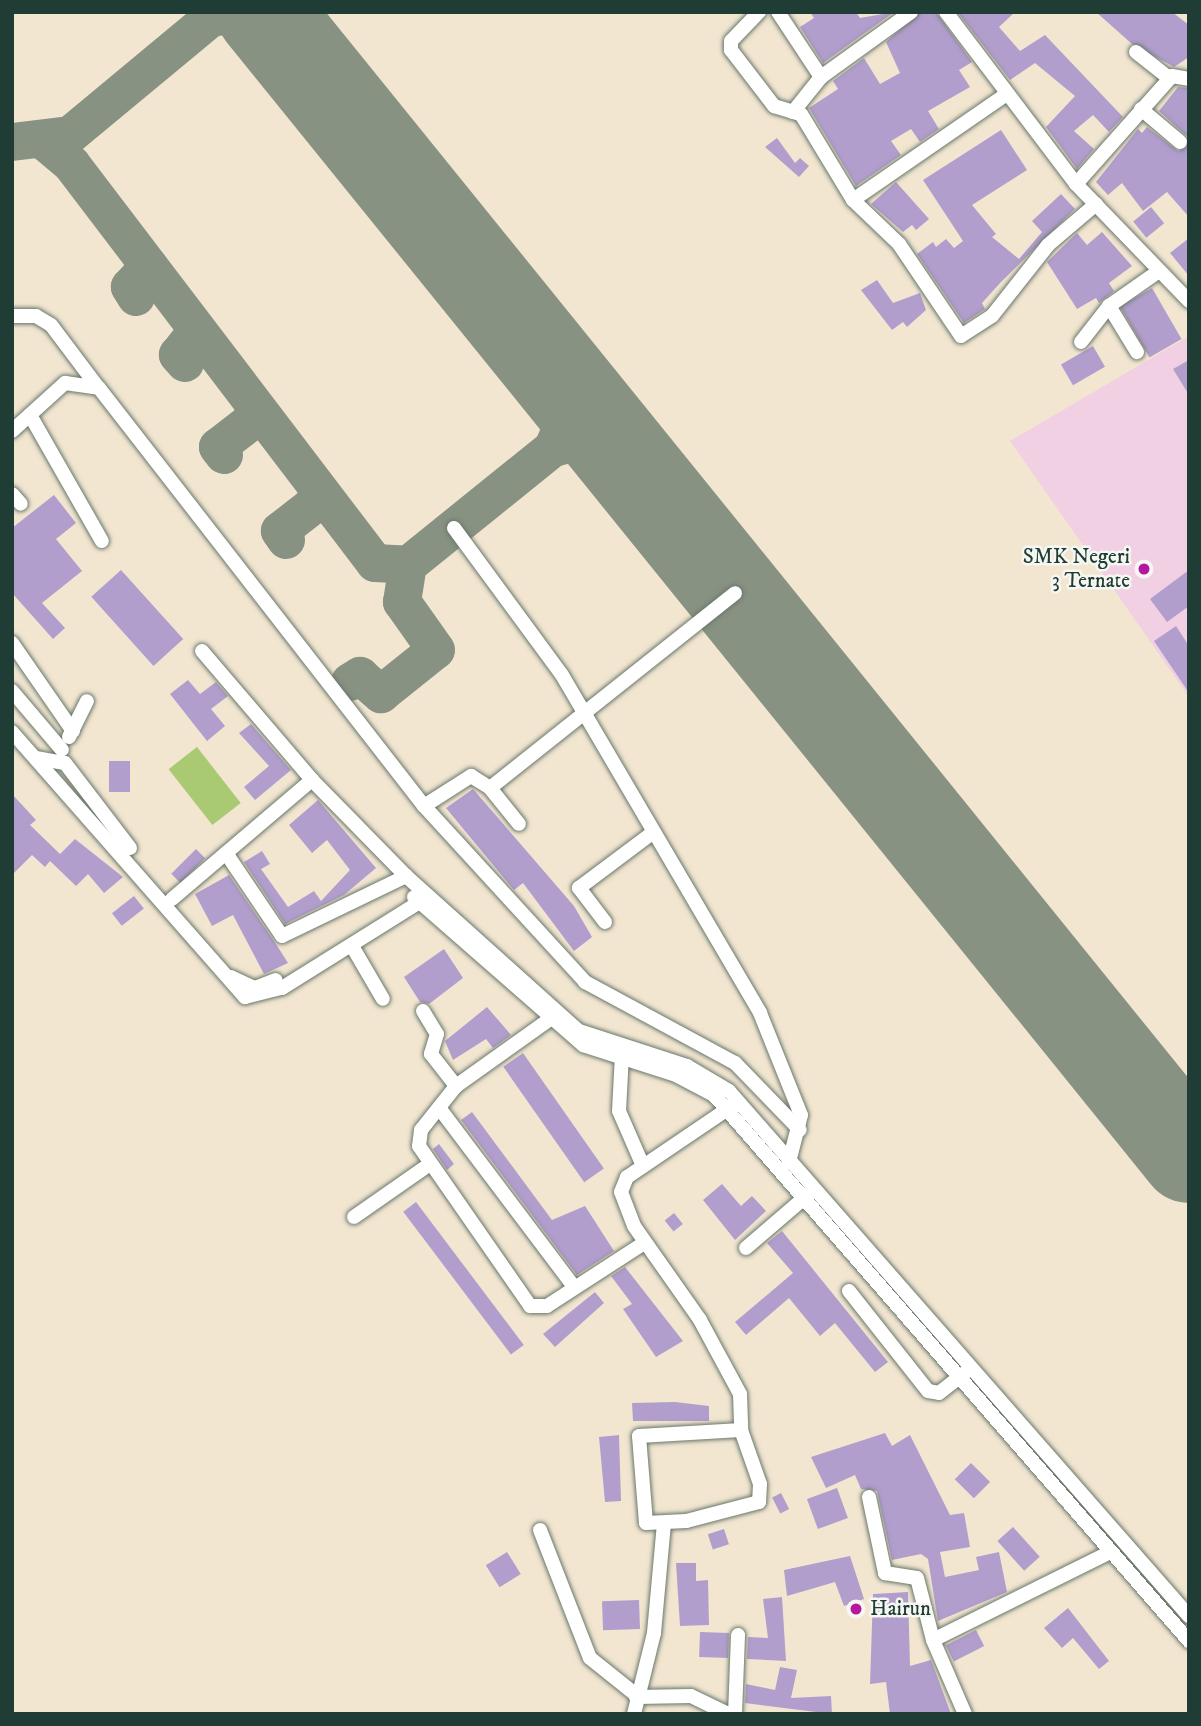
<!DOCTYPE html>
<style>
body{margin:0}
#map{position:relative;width:1201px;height:1726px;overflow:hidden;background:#f2e6d1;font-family:"IM FELL DW Pica",serif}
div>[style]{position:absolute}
.built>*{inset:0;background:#f1d0e3}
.green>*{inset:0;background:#a9ca73;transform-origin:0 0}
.taxiway>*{height:38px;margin:-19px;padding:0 19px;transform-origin:19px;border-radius:19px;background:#889282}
.runway>*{height:96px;margin:-48px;padding:0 48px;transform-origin:48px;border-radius:48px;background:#889282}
.building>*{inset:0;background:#b29ecd;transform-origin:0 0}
.roads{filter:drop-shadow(0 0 2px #69786b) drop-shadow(0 0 2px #69786b)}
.minor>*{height:14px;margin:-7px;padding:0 7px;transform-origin:7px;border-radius:7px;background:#fff}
.dots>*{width:19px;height:19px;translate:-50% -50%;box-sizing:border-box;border:4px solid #f6f6f2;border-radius:50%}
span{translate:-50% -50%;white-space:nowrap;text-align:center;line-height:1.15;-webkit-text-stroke:5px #f6f6f2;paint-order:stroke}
.poi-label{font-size:21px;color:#1f3d34}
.right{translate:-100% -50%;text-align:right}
.left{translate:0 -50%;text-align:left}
.frame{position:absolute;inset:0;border:14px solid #1f3d34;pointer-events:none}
</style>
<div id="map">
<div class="built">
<i style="clip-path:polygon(1189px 336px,1189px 697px,1010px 441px)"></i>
</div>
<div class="green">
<i style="left:197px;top:747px;width:71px;height:36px;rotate:52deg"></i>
</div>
<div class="taxiway">
<i style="left:216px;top:17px;width:29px;rotate:-6deg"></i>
<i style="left:245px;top:14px;width:32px;rotate:22deg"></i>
<i style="left:12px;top:142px;width:58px;rotate:-6.9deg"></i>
<i style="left:70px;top:135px;width:192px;rotate:-39.7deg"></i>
<i style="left:45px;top:142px;width:35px;rotate:40deg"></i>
<i style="left:72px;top:165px;width:500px;rotate:52.72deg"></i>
<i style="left:375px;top:563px;width:33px;rotate:3deg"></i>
<i style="left:408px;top:565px;width:186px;rotate:-38.9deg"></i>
<i style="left:553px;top:448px;width:36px;rotate:-67deg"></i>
<i style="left:567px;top:415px;width:37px;rotate:-99deg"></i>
<i style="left:136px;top:297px;width:12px;rotate:-121deg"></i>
<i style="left:130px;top:287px;width:28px;rotate:-48deg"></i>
<i style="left:185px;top:363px;width:11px;rotate:-131deg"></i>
<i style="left:178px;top:355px;width:29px;rotate:-52deg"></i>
<i style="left:553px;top:448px;width:38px;rotate:-14deg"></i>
<i style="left:590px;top:439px;width:31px;rotate:19deg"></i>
<i style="left:224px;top:455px;width:10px;rotate:-127deg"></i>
<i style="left:218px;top:447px;width:44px;rotate:-37.6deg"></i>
<i style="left:253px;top:420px;width:13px;rotate:-86deg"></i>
<i style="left:286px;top:540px;width:11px;rotate:-124deg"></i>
<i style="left:280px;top:531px;width:46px;rotate:-37.9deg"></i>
<i style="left:316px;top:503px;width:13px;rotate:-86deg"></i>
<i style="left:350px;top:682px;width:12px;rotate:-31deg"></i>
<i style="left:360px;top:676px;width:28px;rotate:41deg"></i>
<i style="left:381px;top:694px;width:70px;rotate:-38.7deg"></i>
<i style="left:436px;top:650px;width:59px;rotate:-125.3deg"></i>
<i style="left:402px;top:602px;width:37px;rotate:-81deg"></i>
</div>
<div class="runway">
<i style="left:264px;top:12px;width:1470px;rotate:51.02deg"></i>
</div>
<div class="building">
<i style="clip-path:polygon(810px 12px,856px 12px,860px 18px,894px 12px,823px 63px,800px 27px,814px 18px)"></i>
<i style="clip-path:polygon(920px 12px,936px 12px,972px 62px,959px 70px,970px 87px,928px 111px,939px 129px,920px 142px,911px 129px,891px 141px,901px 155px,856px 186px,809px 108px,838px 89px,833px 81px,864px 58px,880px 84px,900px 73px,886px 42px)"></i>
<i style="clip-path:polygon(1015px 12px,999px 27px,1020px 51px,1045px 35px,1123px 117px,1109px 132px,1093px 115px,1074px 131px,1094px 149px,1077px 169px,1046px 127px,1075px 96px,1035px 63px,1010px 80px,959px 14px)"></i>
<i style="clip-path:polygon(1096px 12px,1172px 12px,1189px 25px,1189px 57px,1174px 67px,1132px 44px)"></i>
<i style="clip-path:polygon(1178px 87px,1189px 88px,1189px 138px,1159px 111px)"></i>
<i style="clip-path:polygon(1147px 127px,1178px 151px,1189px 145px,1189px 217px,1167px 192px,1143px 211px,1122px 183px,1108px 195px,1096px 182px,1138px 129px,1142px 133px)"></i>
<i style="clip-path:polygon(1001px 130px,1027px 170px,972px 205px,996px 234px,992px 237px,1019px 259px,1042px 232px,1032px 221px,1061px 194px,1075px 209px,1001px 282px,982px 303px,985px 309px,964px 323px,917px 254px,933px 242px,936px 247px,946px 239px,954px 248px,963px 241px,923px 180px)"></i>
<i style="clip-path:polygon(777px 138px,795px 163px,800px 158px,809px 166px,799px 177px,765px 147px)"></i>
<i style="clip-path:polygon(896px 182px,929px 219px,916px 230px,912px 225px,903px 232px,871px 204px)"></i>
<i style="left:1151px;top:207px;width:21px;height:23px;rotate:51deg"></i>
<i style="clip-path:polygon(1102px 232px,1132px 266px,1109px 283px,1114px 291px,1099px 303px,1096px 298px,1077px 309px,1047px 262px,1077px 233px,1087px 245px)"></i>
<i style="clip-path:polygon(1189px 238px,1189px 276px,1170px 253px)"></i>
<i style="clip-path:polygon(877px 280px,893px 303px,920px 293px,926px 310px,907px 327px,903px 322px,892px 330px,861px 290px)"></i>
<i style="left:1152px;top:288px;width:59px;height:37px;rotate:60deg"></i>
<i style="left:1093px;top:346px;width:24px;height:37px;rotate:60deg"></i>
<i style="clip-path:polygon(1189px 360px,1189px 395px,1173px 369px)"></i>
<i style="clip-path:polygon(54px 495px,76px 523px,56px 539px,82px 571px,42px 603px,65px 628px,53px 639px,12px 593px,12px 528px)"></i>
<i style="left:121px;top:570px;width:93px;height:40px;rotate:48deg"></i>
<i style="clip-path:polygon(1189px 570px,1189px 606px,1167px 622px,1150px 599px)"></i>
<i style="clip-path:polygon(1176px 626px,1189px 646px,1189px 693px,1154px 641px)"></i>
<i style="clip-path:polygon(188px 680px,200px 694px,216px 682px,228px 696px,211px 709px,225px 726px,207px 741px,170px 694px)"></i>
<i style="clip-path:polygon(251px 724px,291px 770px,255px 800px,244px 787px,269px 766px,239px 733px)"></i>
<i style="left:109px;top:761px;width:21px;height:31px"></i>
<i style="clip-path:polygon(473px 789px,574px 906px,592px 937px,574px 951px,523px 883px,514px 890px,446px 808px)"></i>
<i style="clip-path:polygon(12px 794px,36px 820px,30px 825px,60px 854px,75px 839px,123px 877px,104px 893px,88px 874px,76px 886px,50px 861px,45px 867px,32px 855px,12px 875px)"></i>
<i style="clip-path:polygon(318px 800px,376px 868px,344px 895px,285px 924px,244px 862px,262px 851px,270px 864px,261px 869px,288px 907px,314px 891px,321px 901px,350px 870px,327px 840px,312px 853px,289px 825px)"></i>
<i style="left:196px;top:849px;width:13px;height:35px;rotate:45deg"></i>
<i style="clip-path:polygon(229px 875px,276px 944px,288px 963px,264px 974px,233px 915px,212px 926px,195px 894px)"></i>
<i style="left:134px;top:896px;width:16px;height:28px;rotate:52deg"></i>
<i style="clip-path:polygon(444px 949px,463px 978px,429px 1004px,420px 1002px,404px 977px)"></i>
<i style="clip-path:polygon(487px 1007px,511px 1035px,493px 1048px,486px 1039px,453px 1060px,445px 1041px)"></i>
<i style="left:523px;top:1053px;width:141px;height:24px;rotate:55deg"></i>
<i style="clip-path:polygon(472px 1112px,552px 1220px,585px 1206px,614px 1251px,577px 1275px,461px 1120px)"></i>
<i style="clip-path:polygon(439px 1144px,454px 1164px,447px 1170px,433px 1149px)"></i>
<i style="clip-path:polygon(722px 1184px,741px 1206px,752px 1196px,766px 1211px,735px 1240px,703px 1200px)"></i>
<i style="left:416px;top:1202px;width:179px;height:16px;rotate:53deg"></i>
<i style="left:674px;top:1213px;width:14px;height:12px;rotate:51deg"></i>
<i style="clip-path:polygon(782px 1231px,888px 1362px,875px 1372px,835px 1323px,820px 1336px,789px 1298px,746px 1335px,735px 1322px,793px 1273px,767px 1243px)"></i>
<i style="clip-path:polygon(625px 1267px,683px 1341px,656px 1357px,623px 1309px,632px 1304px,611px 1276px)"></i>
<i style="clip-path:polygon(595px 1292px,604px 1303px,555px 1347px,543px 1334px)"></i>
<i style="clip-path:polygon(675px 1402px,709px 1406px,709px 1421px,633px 1421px,632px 1403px)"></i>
<i style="clip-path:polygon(885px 1433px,892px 1446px,910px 1435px,950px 1515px,964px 1513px,970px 1547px,940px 1552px,945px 1577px,979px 1570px,976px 1557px,999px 1552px,1007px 1592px,938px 1621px,928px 1559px,921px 1554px,892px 1560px,877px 1491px,861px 1489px,855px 1475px,826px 1488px,811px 1457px)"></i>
<i style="clip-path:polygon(619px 1435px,621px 1501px,605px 1502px,599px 1437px)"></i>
<i style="left:971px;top:1463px;width:27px;height:23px;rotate:45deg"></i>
<i style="left:837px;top:1488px;width:32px;height:32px;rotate:70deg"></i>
<i style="left:781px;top:1493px;width:18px;height:10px;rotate:63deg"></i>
<i style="left:1013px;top:1527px;width:40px;height:21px;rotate:48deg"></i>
<i style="left:724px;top:1529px;width:16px;height:17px;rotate:72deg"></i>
<i style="left:507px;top:1552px;width:26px;height:25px;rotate:58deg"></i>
<i style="clip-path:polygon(850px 1556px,864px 1599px,844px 1606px,835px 1582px,787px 1596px,784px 1570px)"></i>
<i style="clip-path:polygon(676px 1563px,696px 1563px,696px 1581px,708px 1580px,709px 1625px,680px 1626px)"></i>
<i style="clip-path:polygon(908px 1592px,910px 1666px,931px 1660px,951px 1714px,890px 1714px,886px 1682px,870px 1684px,873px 1594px)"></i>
<i style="clip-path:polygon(782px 1597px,786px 1661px,747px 1659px,748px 1637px,768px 1638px,763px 1599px)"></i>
<i style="left:639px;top:1600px;width:29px;height:37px;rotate:88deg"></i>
<i style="clip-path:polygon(1068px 1608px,1109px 1661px,1099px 1669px,1073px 1638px,1062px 1648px,1044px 1628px)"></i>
<i style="left:976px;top:1630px;width:18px;height:34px;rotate:63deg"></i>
<i style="left:700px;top:1632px;width:29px;height:25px;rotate:2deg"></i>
<i style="clip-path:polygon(780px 1667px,797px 1670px,791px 1698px,831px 1696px,832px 1714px,745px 1703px,746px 1684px,775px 1690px)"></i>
</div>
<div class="roads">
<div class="minor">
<i style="left:759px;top:12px;width:40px;rotate:134deg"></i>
<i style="left:731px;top:41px;width:9px;rotate:90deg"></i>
<i style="left:731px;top:50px;width:71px;rotate:52.5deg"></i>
<i style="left:774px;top:106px;width:28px;rotate:17deg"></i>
<i style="left:801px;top:114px;width:100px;rotate:58.8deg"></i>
<i style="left:853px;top:200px;width:64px;rotate:43.7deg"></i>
<i style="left:899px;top:244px;width:111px;rotate:56deg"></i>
<i style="left:961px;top:336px;width:37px;rotate:-33deg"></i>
<i style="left:992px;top:316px;width:90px;rotate:-51.7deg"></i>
<i style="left:1048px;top:245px;width:63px;rotate:-40.5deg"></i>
<i style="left:778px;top:12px;width:78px;rotate:56.5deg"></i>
<i style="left:821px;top:77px;width:45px;rotate:128.7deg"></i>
<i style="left:946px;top:12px;width:216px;rotate:52.9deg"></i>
<i style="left:1076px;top:184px;width:163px;rotate:46deg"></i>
<i style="left:1136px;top:52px;width:42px;rotate:38.2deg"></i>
<i style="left:821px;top:77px;width:111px;rotate:-35.8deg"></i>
<i style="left:1141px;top:109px;width:51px;rotate:40.2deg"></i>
<i style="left:1076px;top:184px;width:144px;rotate:-48.4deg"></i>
<i style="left:1172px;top:76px;width:17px;rotate:10deg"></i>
<i style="left:853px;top:200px;width:185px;rotate:-34.6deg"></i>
<i style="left:1109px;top:306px;width:54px;rotate:58.7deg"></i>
<i style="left:12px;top:316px;width:24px"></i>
<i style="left:36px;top:316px;width:17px;rotate:31deg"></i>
<i style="left:51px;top:325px;width:76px;rotate:53deg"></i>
<i style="left:1081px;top:342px;width:46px;rotate:-52.1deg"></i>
<i style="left:1109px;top:306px;width:61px;rotate:-35deg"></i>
<i style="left:30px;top:415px;width:145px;rotate:60.3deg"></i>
<i style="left:12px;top:431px;width:72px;rotate:-42.2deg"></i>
<i style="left:65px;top:383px;width:34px;rotate:8deg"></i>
<i style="left:99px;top:388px;width:529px;rotate:52.13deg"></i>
<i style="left:424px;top:806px;width:56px;rotate:-32.6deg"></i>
<i style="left:471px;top:776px;width:22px;rotate:32deg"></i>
<i style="left:490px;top:788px;width:313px;rotate:-38.5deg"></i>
<i style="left:12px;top:494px;width:13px;rotate:48deg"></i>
<i style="left:454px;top:528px;width:182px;rotate:53.7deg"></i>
<i style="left:562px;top:675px;width:392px;rotate:59.6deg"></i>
<i style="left:760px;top:1013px;width:110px;rotate:68.1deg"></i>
<i style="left:801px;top:1115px;width:49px;rotate:104.3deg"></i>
<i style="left:12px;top:643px;width:107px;rotate:55.3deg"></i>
<i style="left:202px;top:651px;width:170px;rotate:49.5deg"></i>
<i style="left:12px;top:691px;width:77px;rotate:49.7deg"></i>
<i style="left:12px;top:732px;width:353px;rotate:48.7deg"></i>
<i style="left:245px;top:997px;width:38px;rotate:-14deg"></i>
<i style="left:282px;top:988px;width:170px;rotate:-32deg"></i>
<i style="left:69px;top:737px;width:40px;rotate:-63.4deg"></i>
<i style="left:36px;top:758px;width:29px;rotate:10deg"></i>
<i style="left:65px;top:763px;width:107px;rotate:52.6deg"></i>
<i style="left:490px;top:788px;width:46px;rotate:51.1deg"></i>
<i style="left:424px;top:806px;width:239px;rotate:47.5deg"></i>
<i style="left:585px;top:982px;width:170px;rotate:28.4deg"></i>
<i style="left:735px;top:1063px;width:93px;rotate:45.9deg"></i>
<i style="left:226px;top:853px;width:100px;rotate:56deg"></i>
<i style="left:282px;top:936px;width:138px;rotate:-25.8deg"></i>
<i style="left:414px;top:897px;width:225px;rotate:41.2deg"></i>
<i style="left:583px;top:1045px;width:98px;rotate:17.9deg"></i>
<i style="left:676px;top:1075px;width:43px;rotate:27.8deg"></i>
<i style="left:714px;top:1095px;width:724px;rotate:48.98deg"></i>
<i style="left:172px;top:899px;width:184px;rotate:-40.4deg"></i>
<i style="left:312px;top:780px;width:134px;rotate:45.6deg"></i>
<i style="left:406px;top:876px;width:232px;rotate:41.9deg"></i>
<i style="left:579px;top:1031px;width:114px;rotate:18deg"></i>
<i style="left:687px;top:1066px;width:49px;rotate:30.8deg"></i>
<i style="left:729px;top:1091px;width:698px;rotate:48.78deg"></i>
<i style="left:605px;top:922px;width:43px;rotate:-127.4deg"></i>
<i style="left:579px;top:888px;width:90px;rotate:-36.9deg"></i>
<i style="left:352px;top:946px;width:61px;rotate:59.7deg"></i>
<i style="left:231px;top:977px;width:26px;rotate:25deg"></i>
<i style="left:255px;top:988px;width:22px;rotate:-21deg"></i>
<i style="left:423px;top:1011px;width:27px;rotate:59deg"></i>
<i style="left:437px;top:1034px;width:21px;rotate:107deg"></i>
<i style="left:431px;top:1054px;width:41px;rotate:52deg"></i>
<i style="left:550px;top:1019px;width:115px;rotate:144.5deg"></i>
<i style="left:456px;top:1086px;width:56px;rotate:128.5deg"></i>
<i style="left:421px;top:1130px;width:16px;rotate:97deg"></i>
<i style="left:419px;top:1146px;width:195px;rotate:55.2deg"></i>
<i style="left:530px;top:1306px;width:17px"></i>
<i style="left:547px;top:1306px;width:116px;rotate:-33deg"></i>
<i style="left:622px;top:1054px;width:57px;rotate:93deg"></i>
<i style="left:619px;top:1111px;width:60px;rotate:66.4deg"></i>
<i style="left:732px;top:1106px;width:127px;rotate:145.9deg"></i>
<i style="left:627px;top:1177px;width:16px;rotate:112deg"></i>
<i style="left:621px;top:1192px;width:36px;rotate:69deg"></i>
<i style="left:634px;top:1226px;width:115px;rotate:54.9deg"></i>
<i style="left:700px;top:1320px;width:84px;rotate:61.6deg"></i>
<i style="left:740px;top:1394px;width:36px;rotate:88deg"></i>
<i style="left:741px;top:1430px;width:57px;rotate:70.6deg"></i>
<i style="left:760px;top:1484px;width:18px;rotate:93deg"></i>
<i style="left:759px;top:1502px;width:75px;rotate:165.4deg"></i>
<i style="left:686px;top:1521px;width:40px;rotate:177.1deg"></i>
<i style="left:646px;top:1523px;width:87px;rotate:-94.6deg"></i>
<i style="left:639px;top:1436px;width:102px;rotate:-3.4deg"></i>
<i style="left:440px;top:1109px;width:219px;rotate:53deg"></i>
<i style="left:354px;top:1217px;width:93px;rotate:-34.9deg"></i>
<i style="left:746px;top:1248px;width:86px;rotate:-40.7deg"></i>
<i style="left:849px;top:1291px;width:127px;rotate:51.7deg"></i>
<i style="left:928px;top:1391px;width:11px;rotate:10deg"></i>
<i style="left:939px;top:1393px;width:33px;rotate:-38deg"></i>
<i style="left:869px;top:1497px;width:78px;rotate:78.1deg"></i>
<i style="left:885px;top:1573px;width:32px;rotate:9deg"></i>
<i style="left:917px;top:1578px;width:64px;rotate:75.5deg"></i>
<i style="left:540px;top:1530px;width:137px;rotate:68.7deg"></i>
<i style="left:590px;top:1658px;width:58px;rotate:38.7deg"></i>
<i style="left:636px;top:1697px;width:55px;rotate:-1deg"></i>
<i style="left:691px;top:1696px;width:41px;rotate:25.9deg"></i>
<i style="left:634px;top:1714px;width:83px;rotate:-76.1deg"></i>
<i style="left:654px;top:1633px;width:109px;rotate:-84.8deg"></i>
<i style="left:735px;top:1714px;width:79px;rotate:-87.8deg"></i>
<i style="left:965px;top:1714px;width:81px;rotate:-113.4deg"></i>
<i style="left:933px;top:1640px;width:198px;rotate:-26.4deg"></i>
</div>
</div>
<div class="dots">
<i style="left:1144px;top:569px;background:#b5179e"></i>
<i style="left:856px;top:1609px;background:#b5179e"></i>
</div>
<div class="poi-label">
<span class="right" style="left:1130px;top:569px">SMK Negeri<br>3 Ternate</span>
<span class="left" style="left:870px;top:1609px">Hairun</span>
</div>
<div class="frame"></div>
</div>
